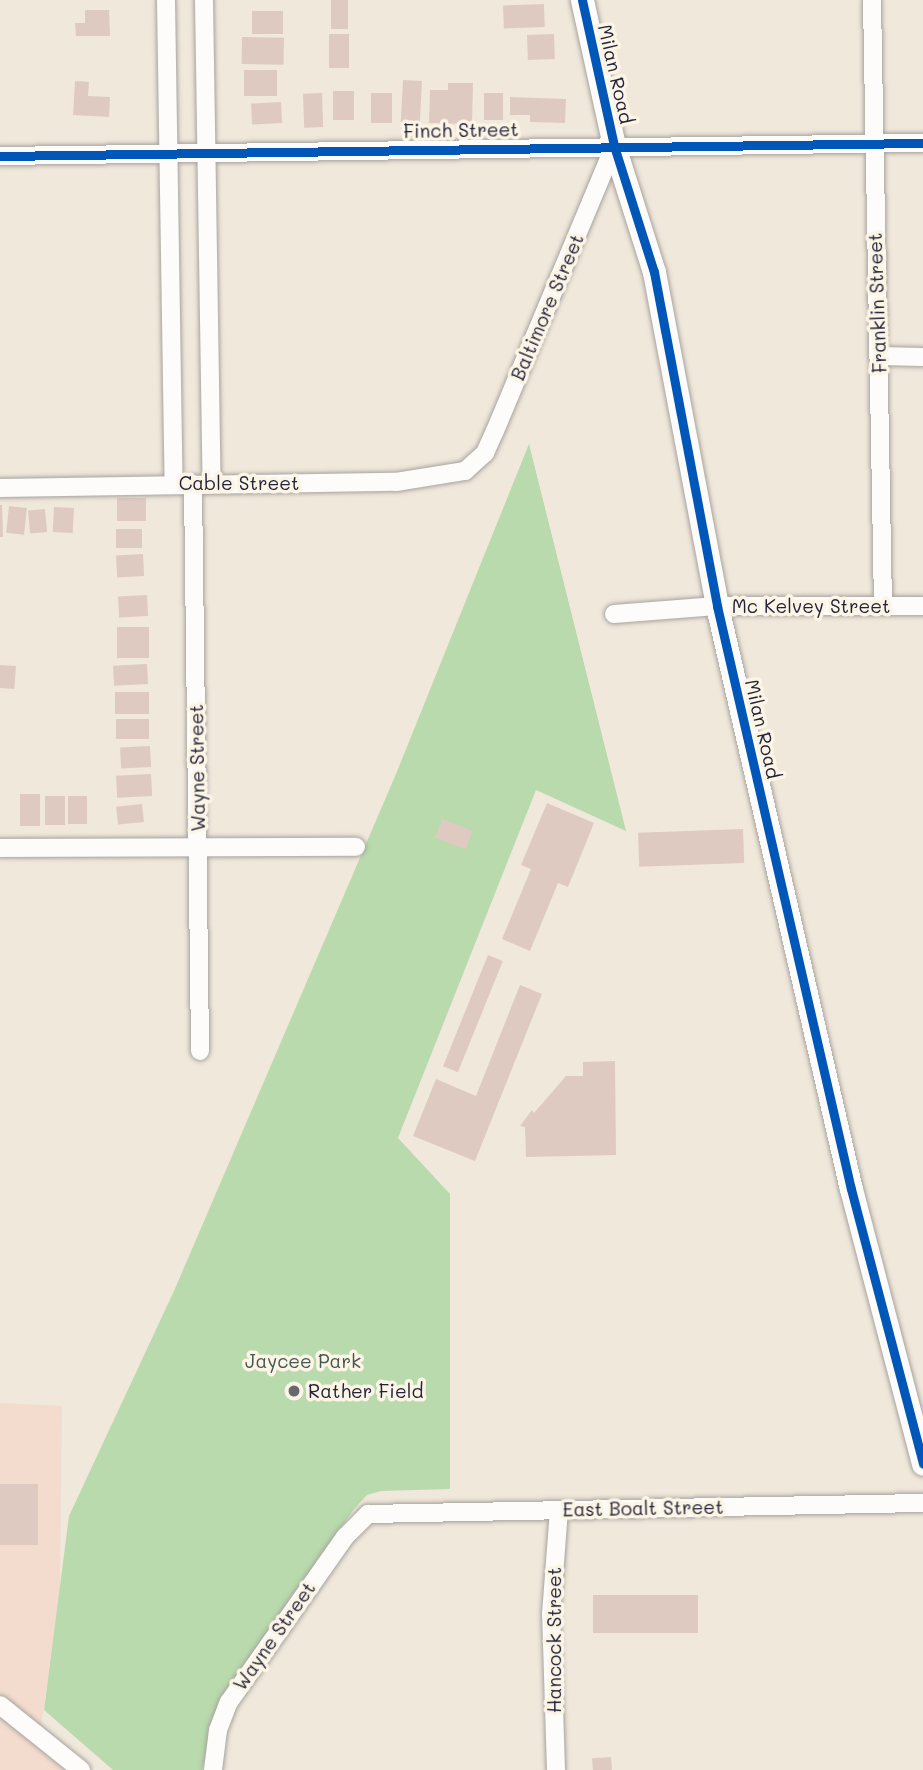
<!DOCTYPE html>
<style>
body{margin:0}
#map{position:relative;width:923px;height:1770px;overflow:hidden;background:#f0e8db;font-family:Mali,sans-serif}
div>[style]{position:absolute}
.built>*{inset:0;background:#f3dccd}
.green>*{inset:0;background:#b8daac}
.building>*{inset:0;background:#decac1;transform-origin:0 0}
.roads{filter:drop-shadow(0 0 2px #a7a39e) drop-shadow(0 0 2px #a7a39e)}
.minor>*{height:18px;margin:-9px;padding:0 9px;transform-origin:9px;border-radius:9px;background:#fdfcfa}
.tertiary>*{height:23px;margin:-11.5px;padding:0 11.5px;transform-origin:11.5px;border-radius:11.5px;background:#fdfcfa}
.cycleway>*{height:9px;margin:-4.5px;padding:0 4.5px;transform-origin:4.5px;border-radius:4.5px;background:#0057b8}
.dots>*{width:19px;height:19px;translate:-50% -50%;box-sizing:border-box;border:4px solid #fcf5e5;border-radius:50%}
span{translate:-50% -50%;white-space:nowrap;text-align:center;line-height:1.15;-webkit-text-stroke:7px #fcf5e5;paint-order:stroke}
.street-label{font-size:19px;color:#22223b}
.park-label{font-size:19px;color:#425652}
.poi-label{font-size:19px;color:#22223b}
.left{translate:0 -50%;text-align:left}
</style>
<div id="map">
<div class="built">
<i style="clip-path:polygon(0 1403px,62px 1406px,60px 1591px,38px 1748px,64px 1770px,0 1770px)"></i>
</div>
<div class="green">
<i style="clip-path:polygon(529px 444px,626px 831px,536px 790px,398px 1138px,450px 1194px,450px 1489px,381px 1491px,367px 1495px,354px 1509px,218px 1702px,202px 1770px,113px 1770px,44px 1710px,69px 1516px,174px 1291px,396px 774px)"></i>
</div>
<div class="building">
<i style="left:331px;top:0;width:17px;height:29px"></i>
<i style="left:544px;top:4px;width:23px;height:41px;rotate:88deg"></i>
<i style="clip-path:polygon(85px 10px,109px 10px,110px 36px,76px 36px,75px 23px,85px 23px)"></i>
<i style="left:252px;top:11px;width:31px;height:23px"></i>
<i style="left:329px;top:34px;width:20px;height:34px"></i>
<i style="left:554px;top:34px;width:25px;height:27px;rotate:88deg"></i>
<i style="left:242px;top:37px;width:42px;height:27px;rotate:1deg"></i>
<i style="left:277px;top:70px;width:26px;height:33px;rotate:90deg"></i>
<i style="left:403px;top:80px;width:19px;height:43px;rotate:3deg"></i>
<i style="clip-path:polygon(75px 81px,89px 82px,88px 96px,110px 97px,109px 117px,73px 115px)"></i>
<i style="clip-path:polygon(448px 83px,473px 83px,472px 124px,429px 123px,430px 90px,448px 90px)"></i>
<i style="left:333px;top:91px;width:21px;height:29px"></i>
<i style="left:322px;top:93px;width:34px;height:19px;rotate:88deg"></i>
<i style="left:371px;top:93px;width:21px;height:30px"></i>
<i style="left:484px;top:93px;width:19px;height:27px"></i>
<i style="clip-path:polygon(510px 97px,566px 99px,565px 123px,530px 122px,530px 115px,510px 115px)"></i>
<i style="left:281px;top:102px;width:21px;height:30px;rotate:87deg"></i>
<i style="left:146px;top:498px;width:23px;height:29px;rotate:90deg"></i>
<i style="clip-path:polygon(0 505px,2px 505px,3px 537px,0 537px)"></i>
<i style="left:9px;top:506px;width:18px;height:27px;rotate:6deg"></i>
<i style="left:54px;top:507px;width:20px;height:25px;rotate:3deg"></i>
<i style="left:45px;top:509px;width:23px;height:17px;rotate:85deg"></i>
<i style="left:142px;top:529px;width:19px;height:26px;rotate:90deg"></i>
<i style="left:143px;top:554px;width:22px;height:27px;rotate:87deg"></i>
<i style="left:147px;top:595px;width:21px;height:29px;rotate:87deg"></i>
<i style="left:149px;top:627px;width:31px;height:32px;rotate:90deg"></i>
<i style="left:147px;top:664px;width:20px;height:34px;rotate:87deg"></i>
<i style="left:0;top:665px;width:16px;height:23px;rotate:4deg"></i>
<i style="left:115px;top:692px;width:34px;height:22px"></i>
<i style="left:149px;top:719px;width:20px;height:33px;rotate:90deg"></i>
<i style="left:150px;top:746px;width:21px;height:30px;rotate:87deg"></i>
<i style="left:151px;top:774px;width:22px;height:35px;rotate:87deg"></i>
<i style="left:20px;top:794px;width:20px;height:32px"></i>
<i style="left:45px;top:796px;width:20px;height:29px"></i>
<i style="left:68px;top:796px;width:19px;height:28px"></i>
<i style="clip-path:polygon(547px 803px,594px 823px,568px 887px,558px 883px,530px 951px,502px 939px,531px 869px,521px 865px)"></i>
<i style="left:142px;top:804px;width:18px;height:26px;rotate:84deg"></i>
<i style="left:442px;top:819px;width:33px;height:20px;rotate:21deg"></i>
<i style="left:743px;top:829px;width:34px;height:105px;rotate:88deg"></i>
<i style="left:488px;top:955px;width:16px;height:120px;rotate:22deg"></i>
<i style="clip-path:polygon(520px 985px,542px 994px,475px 1161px,413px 1136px,436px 1079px,476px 1096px)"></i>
<i style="clip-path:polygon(615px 1061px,616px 1155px,526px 1157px,525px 1127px,520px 1126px,532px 1110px,534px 1113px,566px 1076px,583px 1076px,583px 1062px)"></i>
<i style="left:0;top:1484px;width:38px;height:61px"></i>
<i style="left:698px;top:1595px;width:38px;height:105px;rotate:90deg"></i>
<i style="left:611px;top:1757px;width:13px;height:19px;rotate:86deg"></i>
</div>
<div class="roads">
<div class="minor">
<i style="left:166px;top:0;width:483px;rotate:89.1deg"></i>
<i style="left:204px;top:0;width:483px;rotate:89.1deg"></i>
<i style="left:872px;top:0;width:606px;rotate:88.96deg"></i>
<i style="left:0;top:156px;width:923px;rotate:-0.81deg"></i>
<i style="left:879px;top:356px;width:44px;rotate:1.3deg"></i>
<i style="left:193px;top:484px;width:567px;rotate:89.29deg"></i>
<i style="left:0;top:488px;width:396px;rotate:-0.9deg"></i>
<i style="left:396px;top:482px;width:70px;rotate:-9.1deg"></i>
<i style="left:465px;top:471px;width:27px;rotate:-42deg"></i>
<i style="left:485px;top:453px;width:24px;rotate:-66deg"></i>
<i style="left:495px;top:431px;width:309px;rotate:-67.3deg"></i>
<i style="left:614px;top:614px;width:103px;rotate:-4.4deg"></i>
<i style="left:717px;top:606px;width:206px"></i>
<i style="left:0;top:848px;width:356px;rotate:-0.2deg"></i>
<i style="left:0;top:1705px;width:104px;rotate:38.7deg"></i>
<i style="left:213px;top:1770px;width:40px;rotate:-82.9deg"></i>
<i style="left:218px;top:1730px;width:30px;rotate:-69deg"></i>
<i style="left:229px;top:1702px;width:202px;rotate:-54.9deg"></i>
<i style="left:345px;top:1537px;width:33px;rotate:-45deg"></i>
<i style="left:368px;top:1514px;width:555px;rotate:-1.14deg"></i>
<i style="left:556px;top:1770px;width:156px;rotate:-91.8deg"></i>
<i style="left:551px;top:1614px;width:104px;rotate:-85.6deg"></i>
</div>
<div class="tertiary">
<i style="left:582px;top:0;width:149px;rotate:77.6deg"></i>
<i style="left:614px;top:146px;width:132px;rotate:72.4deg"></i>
<i style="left:654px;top:272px;width:340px;rotate:79.3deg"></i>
<i style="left:717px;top:606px;width:598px;rotate:77.06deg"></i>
<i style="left:851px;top:1189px;width:284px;rotate:75.3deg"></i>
</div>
</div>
<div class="cycleway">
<i style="left:582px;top:0;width:149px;rotate:77.6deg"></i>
<i style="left:614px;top:146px;width:132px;rotate:72.4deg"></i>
<i style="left:654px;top:272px;width:340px;rotate:79.3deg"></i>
<i style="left:717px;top:606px;width:598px;rotate:77.06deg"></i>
<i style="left:851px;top:1189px;width:284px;rotate:75.3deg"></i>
<i style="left:0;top:156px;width:923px;rotate:-0.81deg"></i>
</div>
<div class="dots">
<i style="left:294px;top:1391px;background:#6a6773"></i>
</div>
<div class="street-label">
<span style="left:616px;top:74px;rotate:77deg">Milan Road</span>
<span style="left:461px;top:130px;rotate:-1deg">Finch Street</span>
<span style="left:877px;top:303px;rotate:-92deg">Franklin Street</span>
<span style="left:547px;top:307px;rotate:-67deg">Baltimore Street</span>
<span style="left:239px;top:483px">Cable Street</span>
<span style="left:811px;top:606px">Mc Kelvey Street</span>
<span style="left:763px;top:729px;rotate:77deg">Milan Road</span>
<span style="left:197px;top:768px;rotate:-91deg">Wayne Street</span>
<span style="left:643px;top:1508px;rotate:-1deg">East Boalt Street</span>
<span style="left:274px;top:1636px;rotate:-55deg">Wayne Street</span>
<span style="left:554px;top:1640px;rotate:-90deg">Hancock Street</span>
</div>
<div class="park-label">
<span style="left:303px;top:1361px">Jaycee Park</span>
</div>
<div class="poi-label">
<span class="left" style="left:308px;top:1391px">Rather Field</span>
</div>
</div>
